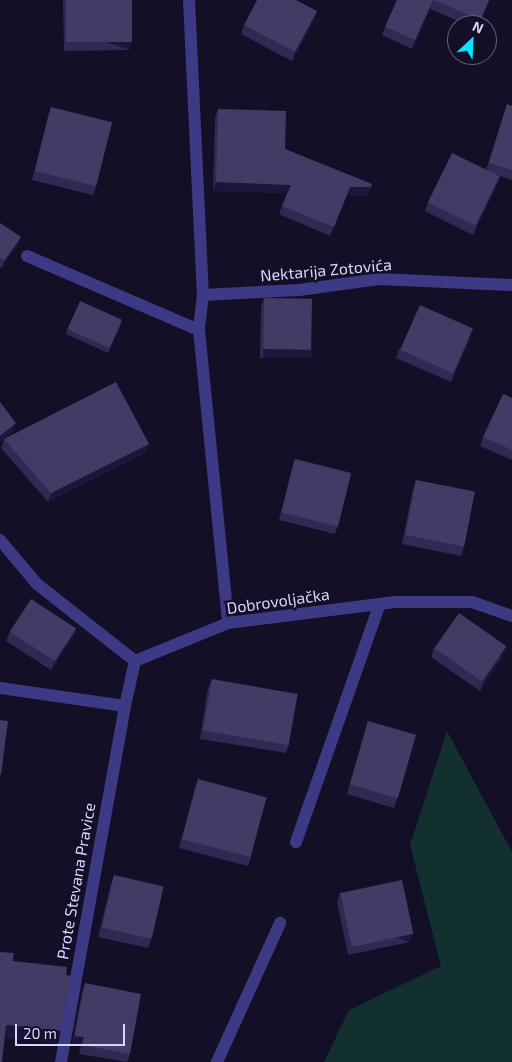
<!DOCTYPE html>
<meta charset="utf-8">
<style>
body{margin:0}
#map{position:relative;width:512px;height:1062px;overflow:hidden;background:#130f26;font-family:"Exo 2",sans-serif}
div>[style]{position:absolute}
.green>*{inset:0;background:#12302f}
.minor>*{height:12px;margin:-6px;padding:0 6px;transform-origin:6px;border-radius:6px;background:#3d3a85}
.wall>*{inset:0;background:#312854}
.shaded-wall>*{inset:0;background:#1d163a;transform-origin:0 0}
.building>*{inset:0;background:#433a66;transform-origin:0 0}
span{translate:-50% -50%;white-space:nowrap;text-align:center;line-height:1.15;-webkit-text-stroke:5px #130f26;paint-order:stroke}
.street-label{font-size:16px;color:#d9d4ff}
.north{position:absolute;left:447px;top:15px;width:50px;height:50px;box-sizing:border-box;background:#130f26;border:1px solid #625e7d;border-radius:50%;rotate:25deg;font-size:14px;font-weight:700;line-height:20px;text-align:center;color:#d9d4ff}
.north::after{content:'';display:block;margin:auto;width:18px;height:22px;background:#00e5ff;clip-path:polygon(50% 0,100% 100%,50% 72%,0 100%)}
.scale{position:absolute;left:15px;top:1024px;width:110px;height:22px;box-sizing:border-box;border:2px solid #d9d4ff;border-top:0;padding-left:6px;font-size:15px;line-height:18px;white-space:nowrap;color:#d9d4ff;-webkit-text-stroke:4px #130f26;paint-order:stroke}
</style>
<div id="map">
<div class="green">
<i style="clip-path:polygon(447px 731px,512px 852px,512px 1062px,324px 1062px,349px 1010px,441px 966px,410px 845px)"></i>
</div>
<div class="minor">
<i style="left:189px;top:0;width:295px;rotate:87.3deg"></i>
<i style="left:203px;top:295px;width:35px;rotate:97deg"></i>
<i style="left:199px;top:330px;width:294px;rotate:84.3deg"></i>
<i style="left:27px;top:256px;width:187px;rotate:23.3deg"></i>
<i style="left:203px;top:295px;width:96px;rotate:-3deg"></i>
<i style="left:299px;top:290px;width:81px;rotate:-7.8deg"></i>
<i style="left:379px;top:279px;width:133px;rotate:2.6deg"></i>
<i style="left:0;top:540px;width:57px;rotate:49.9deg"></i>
<i style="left:37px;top:584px;width:125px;rotate:38.2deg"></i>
<i style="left:0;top:688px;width:126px;rotate:8.2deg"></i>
<i style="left:125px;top:706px;width:46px;rotate:-77.5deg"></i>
<i style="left:135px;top:661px;width:100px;rotate:-22.2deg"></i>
<i style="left:228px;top:623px;width:168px;rotate:-7.2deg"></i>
<i style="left:395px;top:602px;width:77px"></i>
<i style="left:472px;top:602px;width:42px;rotate:19.3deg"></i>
<i style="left:296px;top:842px;width:252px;rotate:-70.6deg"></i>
<i style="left:61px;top:1062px;width:362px;rotate:-79.8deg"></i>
<i style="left:217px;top:1062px;width:153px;rotate:-65.6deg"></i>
</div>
<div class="wall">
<i style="clip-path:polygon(63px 0,132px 0,132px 41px,129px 50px,64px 51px)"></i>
<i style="clip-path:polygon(397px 0,490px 0,479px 25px,468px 25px,430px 9px,412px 49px,382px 35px)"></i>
<i style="clip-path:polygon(317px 11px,314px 20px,292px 61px,241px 34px,244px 25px)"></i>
<i style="clip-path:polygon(507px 104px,512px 106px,512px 180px,500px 176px,497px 185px,473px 235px,425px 211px,428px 202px,486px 170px)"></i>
<i style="clip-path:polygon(51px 107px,96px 186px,93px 195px,32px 180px,48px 116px)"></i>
<i style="clip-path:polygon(218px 109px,285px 149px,371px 187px,368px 196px,347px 195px,330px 236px,279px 214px,287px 193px,213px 191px,215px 118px)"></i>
<i style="clip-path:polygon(0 223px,21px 237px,18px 244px,2px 268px,0 267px)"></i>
<i style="clip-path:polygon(264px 298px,309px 358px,260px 358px,261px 307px)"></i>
<i style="clip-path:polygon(121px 324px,108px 353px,66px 334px,67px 329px)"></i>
<i style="clip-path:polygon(470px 338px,451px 382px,396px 358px,399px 349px)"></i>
<i style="clip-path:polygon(512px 398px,512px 460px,480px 446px,483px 437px)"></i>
<i style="clip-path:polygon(0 402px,13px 432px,4px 439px,149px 444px,145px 453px,48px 502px,1px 448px,4px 439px,0 442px)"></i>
<i style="clip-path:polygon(295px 459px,338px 525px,335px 534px,279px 520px,292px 468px)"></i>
<i style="clip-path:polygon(416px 480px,464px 547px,461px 556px,402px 544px,413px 489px)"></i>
<i style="clip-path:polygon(76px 628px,73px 637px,51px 670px,6px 641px,10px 632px)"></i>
<i style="clip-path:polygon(434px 648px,504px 655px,480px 691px,431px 657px)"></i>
<i style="clip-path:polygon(212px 679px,289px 744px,286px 753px,200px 739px,208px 688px)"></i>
<i style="clip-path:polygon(368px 721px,397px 799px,394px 808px,347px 794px)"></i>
<i style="clip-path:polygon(198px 779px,251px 857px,248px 866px,179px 848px,195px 788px)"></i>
<i style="clip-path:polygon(114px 875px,151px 940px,148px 948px,98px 937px,111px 884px)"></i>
<i style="clip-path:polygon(340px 893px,410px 942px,348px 955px,337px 902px)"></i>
<i style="clip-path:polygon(85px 983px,130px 1054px,127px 1062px,79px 1054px,81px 1046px,72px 1045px,82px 992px)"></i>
</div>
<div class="shaded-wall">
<i style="clip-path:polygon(433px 0,430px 9px,412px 49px,415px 40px)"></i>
<i style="clip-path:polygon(489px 0,490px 0,478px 25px,480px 20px)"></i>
<i style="clip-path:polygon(317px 11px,314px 20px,292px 61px,295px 52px)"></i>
<i style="left:132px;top:41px;width:9px;height:65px;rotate:108deg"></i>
<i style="clip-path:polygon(500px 176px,497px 185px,473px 235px,476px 226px)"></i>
<i style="clip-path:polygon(216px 182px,291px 185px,288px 193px,213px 191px)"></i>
<i style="clip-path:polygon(350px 187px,371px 187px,368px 196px,347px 195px,330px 236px)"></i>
<i style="clip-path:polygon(21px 237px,18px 244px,2px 268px,4px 261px)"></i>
<i style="clip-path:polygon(473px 329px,470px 338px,451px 382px,454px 373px)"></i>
<i style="left:263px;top:349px;width:49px;height:9px"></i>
<i style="clip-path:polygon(16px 423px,13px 432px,0 442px,0 436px)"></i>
<i style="clip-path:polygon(149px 444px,145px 453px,48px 502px,51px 493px)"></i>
<i style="clip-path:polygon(76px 628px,73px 637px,51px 670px,55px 661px)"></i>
<i style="clip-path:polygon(507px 646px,504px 655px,480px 691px,483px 682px)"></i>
<i style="left:413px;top:934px;width:9px;height:63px;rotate:111deg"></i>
<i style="clip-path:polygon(6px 1025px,61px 1031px,56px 1043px,1px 1038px)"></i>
<i style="clip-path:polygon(75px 1036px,84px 1037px,81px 1046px,72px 1045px)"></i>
</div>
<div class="building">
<i style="left:66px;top:0;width:66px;height:42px"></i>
<i style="clip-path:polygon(257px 0,296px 0,317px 11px,295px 52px,244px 25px)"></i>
<i style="clip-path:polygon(397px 0,433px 0,415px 40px,385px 27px)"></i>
<i style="clip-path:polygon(434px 0,489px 0,480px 20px)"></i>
<i style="clip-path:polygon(507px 104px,512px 106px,512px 170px,489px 163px)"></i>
<i style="left:51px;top:107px;width:63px;height:66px;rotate:14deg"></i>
<i style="clip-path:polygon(218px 109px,286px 111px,285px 149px,372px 184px,371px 187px,350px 187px,334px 227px,282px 206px,291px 185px,216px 182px)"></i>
<i style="left:452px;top:153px;width:53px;height:55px;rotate:26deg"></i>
<i style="clip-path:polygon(0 223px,21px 237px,4px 261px,0 258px)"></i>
<i style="left:264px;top:298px;width:48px;height:51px;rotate:1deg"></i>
<i style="left:80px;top:301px;width:46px;height:31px;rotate:24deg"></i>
<i style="left:420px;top:305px;width:58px;height:49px;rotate:24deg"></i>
<i style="clip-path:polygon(116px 382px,149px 444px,51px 493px,4px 439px)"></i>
<i style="clip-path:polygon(503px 394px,512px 398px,512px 450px,483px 437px)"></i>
<i style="clip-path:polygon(0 402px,16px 423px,0 436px)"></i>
<i style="left:295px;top:459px;width:58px;height:55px;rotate:14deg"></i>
<i style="left:416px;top:480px;width:60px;height:56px;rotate:11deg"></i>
<i style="left:31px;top:599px;width:54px;height:39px;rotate:33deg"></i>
<i style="left:459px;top:613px;width:58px;height:43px;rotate:35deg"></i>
<i style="left:212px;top:679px;width:87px;height:52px;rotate:10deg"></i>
<i style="clip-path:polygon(0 720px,8px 721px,1px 775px,0 774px)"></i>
<i style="left:368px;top:721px;width:50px;height:66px;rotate:16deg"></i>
<i style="left:198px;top:779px;width:71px;height:62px;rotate:15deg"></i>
<i style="left:114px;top:875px;width:51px;height:54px;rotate:13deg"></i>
<i style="left:402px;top:880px;width:55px;height:63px;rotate:78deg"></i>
<i style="clip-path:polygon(0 952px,14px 953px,13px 961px,67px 967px,66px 975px,71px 976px,61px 1031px,6px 1025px,2px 1062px,0 1062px)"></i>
<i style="clip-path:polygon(85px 983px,141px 994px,130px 1054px,82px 1045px,84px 1037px,75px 1036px)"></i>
</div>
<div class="street-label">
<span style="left:326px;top:270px;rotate:-5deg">Nektarija Zotovića</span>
<span style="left:278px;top:601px;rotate:-8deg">Dobrovoljačka</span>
<span style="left:76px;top:881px;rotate:-80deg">Prote Stevana Pravice</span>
</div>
<div class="north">N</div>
<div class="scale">20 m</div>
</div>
